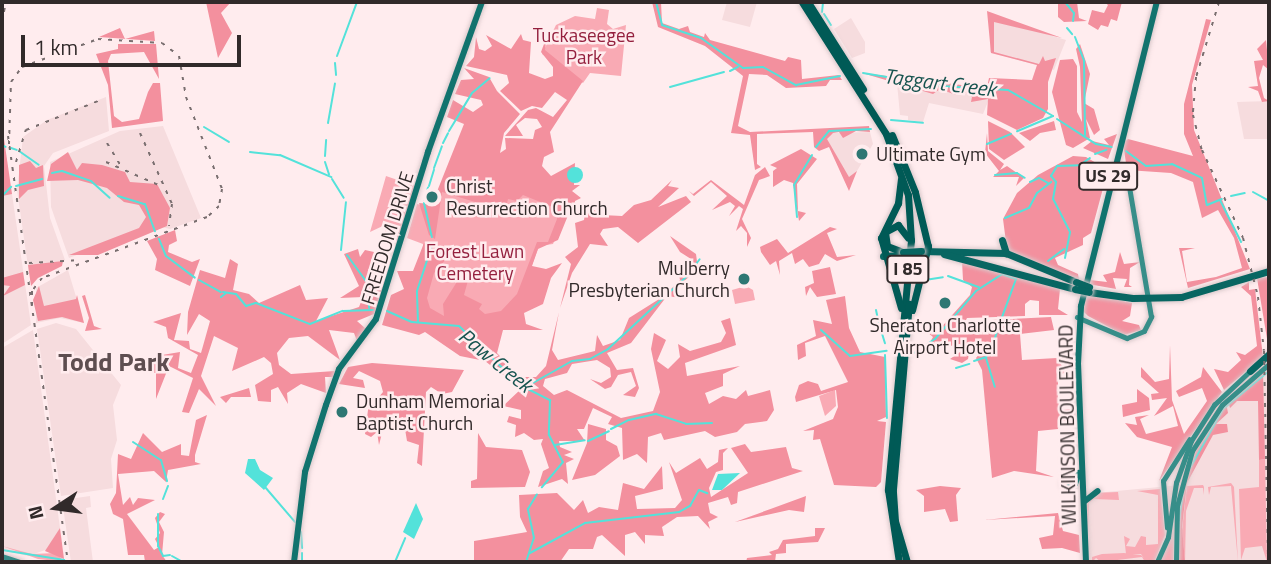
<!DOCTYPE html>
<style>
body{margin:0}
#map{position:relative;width:1271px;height:564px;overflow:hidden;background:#ffecee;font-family:"Titillium Web",sans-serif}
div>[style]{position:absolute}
.built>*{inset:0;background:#f6dcde}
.green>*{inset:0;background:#f9aab4}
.forest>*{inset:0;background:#f3909e}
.water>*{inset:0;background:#53e2da}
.round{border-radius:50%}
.stream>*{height:2px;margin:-1px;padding:0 1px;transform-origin:1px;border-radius:1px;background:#53e2da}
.roads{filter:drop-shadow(0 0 2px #dac9cb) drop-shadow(0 0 2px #dac9cb)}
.secondary>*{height:4.5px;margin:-2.25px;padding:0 2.25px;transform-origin:2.25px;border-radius:2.25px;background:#378e89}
.primary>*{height:6px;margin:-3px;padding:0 3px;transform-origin:3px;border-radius:3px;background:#11736e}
.trunk>*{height:7px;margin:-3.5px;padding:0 3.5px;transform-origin:3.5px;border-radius:3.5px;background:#086662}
.motorway>*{height:7px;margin:-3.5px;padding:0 3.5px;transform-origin:3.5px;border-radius:3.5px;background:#005a56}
.rail>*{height:2px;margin-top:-1px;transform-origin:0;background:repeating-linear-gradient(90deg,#796e6f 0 3.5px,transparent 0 10.5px)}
.bridges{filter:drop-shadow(0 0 2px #dac9cb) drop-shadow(0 0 2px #dac9cb)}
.trunk-bridge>*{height:7px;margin:-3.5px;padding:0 3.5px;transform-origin:3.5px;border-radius:3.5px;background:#086662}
.dots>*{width:19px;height:19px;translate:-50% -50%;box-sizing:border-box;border:4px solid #ffecee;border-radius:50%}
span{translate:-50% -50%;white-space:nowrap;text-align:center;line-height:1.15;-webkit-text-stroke:5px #ffecee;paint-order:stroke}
.shield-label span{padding:2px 5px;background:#ffecee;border:2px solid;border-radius:5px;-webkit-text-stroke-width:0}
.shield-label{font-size:18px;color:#312a2a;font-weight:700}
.park-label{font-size:19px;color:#94203e}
.poi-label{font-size:19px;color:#312a2a}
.left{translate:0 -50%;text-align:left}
.right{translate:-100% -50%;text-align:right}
.street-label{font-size:19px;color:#312a2a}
.water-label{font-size:21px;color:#16534f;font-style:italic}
.district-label{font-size:26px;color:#5e4e50;font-weight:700}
.frame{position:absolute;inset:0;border:4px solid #312a2a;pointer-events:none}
.north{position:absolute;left:21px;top:473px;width:70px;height:70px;-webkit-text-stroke:5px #ffecee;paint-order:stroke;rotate:257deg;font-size:19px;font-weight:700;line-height:28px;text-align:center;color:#312a2a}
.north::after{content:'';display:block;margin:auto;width:24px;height:32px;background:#312a2a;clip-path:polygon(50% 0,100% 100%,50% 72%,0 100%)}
.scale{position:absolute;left:21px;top:35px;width:220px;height:32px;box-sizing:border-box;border:4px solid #312a2a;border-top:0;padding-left:9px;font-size:21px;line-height:24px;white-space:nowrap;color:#312a2a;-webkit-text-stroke:5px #ffecee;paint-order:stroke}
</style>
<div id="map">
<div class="built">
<i style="clip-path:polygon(727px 2px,757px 2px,750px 27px,722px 20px)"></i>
<i style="clip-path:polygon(990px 17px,1066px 40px,1054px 70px,990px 52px)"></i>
<i style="clip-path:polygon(851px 18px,865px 42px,865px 53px,852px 58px,834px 29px)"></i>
<i style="clip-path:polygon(897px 83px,957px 90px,989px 99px,983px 114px,929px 103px,923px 122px,908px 120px,908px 116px,900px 115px)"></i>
<i style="clip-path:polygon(106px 97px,109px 131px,53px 153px,44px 166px,50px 218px,65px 260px,29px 273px,17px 190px,23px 137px,47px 120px)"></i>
<i style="clip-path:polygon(1269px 101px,1269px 139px,1244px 139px,1237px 102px)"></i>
<i style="clip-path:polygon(163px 126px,201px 218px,170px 229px,153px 225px,69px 258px,51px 207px,50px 162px,120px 131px)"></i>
<i style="clip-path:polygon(870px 132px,873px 144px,851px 181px,826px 138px,832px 133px)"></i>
<i style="clip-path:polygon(2px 163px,12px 194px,31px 325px,2px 344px)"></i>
<i style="clip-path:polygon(68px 270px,84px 323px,60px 318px,36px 323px,36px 288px)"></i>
<i style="clip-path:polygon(56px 323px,76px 329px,121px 385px,113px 405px,117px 440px,111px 459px,113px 488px,61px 496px,37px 329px)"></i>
<i style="clip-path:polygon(33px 330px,60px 528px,51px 548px,28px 556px,2px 550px,2px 348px)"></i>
<i style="clip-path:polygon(1269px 364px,1269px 562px,1089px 562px,1087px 504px,1095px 493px,1181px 485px,1192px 451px,1212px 417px)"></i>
<i style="clip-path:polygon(90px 496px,91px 507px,86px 508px,93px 562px,71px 562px,62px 500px)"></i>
</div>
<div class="green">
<i style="clip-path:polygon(597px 8px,609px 10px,607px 24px,613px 29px,626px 25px,621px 76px,590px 73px,583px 83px,542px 54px,556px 25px,575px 16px,595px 19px)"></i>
<i style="clip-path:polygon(511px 158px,574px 194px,553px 244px,539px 246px,514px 314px,421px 319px,423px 244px,407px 238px,417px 204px,433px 208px,440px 186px)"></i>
<i style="clip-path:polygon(386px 176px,415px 186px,399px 241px,384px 237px,387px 224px,370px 232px)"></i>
<i style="clip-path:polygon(746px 286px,753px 290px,755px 300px,735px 304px,732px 290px)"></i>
<i style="clip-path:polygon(835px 390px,836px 406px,825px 416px,819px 396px)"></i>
<i style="clip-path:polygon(1265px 459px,1267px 562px,1262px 546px,1245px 548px,1241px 560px,1239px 489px,1259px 487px,1259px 460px)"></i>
<i style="clip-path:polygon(1231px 483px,1234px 487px,1238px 562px,1231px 486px,1211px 487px,1209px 495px,1208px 487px)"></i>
<i style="clip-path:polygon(1203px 485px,1204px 487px,1204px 495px,1203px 488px,1194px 488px,1186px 511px,1185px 562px,1182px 530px,1187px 486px)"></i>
<i style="clip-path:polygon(1176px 488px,1173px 562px,1158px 562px,1162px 556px)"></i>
<i style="clip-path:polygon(1160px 489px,1165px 535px,1154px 562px,1146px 562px,1141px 554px,1126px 554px,1124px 536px,1130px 539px,1126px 546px,1135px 547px,1141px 536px,1146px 537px,1146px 545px,1158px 544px,1158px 495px,1137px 491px)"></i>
<i style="clip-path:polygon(1093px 493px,1118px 492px,1119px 500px,1094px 499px,1089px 503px,1087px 562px,1085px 502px)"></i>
<i style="clip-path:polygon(2px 546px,32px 554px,56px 553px,65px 562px,38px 559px)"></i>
<i style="clip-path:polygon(1124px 553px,1141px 555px,1144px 558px,1144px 559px,1145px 559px,1145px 562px,1142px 557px,1101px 562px,1096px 558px,1092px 562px,1092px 557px,1102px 554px)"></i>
</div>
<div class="forest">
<i style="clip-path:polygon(206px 2px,231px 2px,221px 13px,232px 33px,218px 58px)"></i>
<i style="clip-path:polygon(652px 2px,661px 2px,662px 23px,679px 29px,688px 26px,690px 32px,704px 37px,705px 33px,710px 40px,785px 61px,788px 57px,801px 60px,802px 79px,839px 75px,842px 80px,830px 80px,826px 86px,786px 88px,767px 75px,749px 74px,738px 126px,750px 132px,869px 126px,870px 132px,856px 131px,843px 138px,839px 132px,833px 133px,827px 139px,849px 177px,857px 171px,849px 191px,829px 147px,819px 151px,814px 147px,813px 132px,757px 134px,757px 164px,761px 167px,755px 170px,750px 135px,731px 133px,743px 76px,705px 46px,658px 27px)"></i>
<i style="clip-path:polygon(1058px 2px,1077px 2px,1079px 18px,1087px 21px,1064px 22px,1058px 17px)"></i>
<i style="clip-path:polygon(1104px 2px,1122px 2px,1117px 21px,1111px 19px,1108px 27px,1101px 25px,1098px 30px,1088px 24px,1092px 10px,1104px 13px,1108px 5px)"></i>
<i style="clip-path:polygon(987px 11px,1062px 38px,994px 22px,994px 52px,1039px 64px,1043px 56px,1045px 61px,1056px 58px,1048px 82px,1048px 109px,1043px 118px,1017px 130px,987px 115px,988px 99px,971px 102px,972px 97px,963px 91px,957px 90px,956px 95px,940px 89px,933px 94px,862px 73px,978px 87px,987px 87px,989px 78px,1032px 80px,1037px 65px,991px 53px)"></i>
<i style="clip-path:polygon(1206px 19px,1211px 20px,1192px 85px,1194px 130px,1250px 269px,1188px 288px,1179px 248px,1195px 248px,1182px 251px,1187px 282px,1216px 277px,1242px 268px,1234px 238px,1218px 210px,1202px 218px,1193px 182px,1171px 173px,1127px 170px,1123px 143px,1128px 139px,1193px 156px,1184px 134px,1184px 104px)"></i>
<i style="clip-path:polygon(120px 28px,125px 39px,154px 31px,155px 41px,99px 37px)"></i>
<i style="clip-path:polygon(521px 34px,523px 40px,531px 42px,529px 73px,545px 79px,553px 76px,553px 67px,541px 52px,547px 36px,545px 50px,583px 81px,550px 132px,554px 152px,544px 157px,542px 166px,551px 176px,575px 163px,574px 185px,580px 185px,572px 191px,581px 198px,575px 201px,574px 214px,569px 213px,558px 240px,538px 249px,532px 266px,546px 269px,562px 263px,551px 278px,543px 304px,524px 313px,526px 324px,543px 330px,503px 330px,497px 353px,520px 377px,536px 377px,546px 366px,559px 312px,552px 350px,558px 360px,595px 351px,597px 335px,603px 346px,620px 340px,629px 318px,664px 296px,680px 280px,679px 275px,690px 273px,691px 259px,680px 252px,670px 236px,696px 254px,698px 269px,674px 290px,681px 298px,667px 296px,631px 343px,607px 353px,617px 370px,633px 368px,639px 388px,635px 397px,623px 395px,636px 386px,631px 372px,618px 375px,611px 387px,605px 389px,590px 379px,601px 383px,611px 377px,610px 368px,597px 360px,572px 364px,567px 373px,545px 379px,543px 386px,554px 395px,567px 390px,621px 418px,653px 411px,660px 392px,651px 349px,654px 333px,666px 340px,657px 361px,668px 369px,680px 357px,678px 344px,690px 351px,721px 342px,726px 333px,721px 321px,730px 318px,736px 345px,685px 363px,687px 376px,740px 366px,723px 374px,723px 386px,705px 393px,709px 404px,723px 396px,736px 399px,746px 390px,748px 396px,770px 390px,774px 410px,767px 421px,745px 424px,737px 432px,715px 437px,705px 431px,664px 440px,661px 433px,648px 437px,647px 463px,637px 454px,623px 460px,622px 428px,608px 424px,612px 417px,593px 408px,584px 429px,577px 429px,585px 441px,559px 441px,560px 447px,572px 452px,564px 455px,574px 459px,566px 463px,568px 484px,562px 479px,538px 487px,543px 471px,549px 468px,541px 444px,543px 439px,534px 440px,524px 433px,515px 437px,516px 425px,507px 422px,509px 416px,521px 419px,521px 410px,503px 406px,521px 389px,485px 361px,460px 356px,425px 332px,419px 335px,382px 325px,391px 295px,404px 289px,397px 271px,413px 271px,424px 243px,447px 258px,434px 273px,427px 298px,430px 308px,444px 316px,443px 304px,465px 269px,470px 273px,464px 295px,482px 304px,479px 309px,485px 314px,501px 311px,517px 294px,537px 242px,548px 242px,557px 219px,555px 208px,523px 195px,517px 201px,508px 199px,505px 211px,442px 192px,435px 239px,429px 235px,419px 203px,432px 204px,464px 124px,447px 117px,453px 100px,473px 112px,483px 105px,481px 100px,455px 94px,461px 80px,474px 79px,464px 68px,489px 77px,497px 91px,520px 114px,504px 133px,500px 153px,506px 149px,505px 138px,533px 139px,535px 130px,542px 127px,537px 119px,525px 118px,516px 125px,523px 136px,505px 136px,528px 110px,536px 108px,553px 117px,567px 100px,555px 92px,542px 108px,532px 106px,521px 111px,500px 91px,509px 83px,507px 75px,466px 66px,474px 57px,476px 37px,479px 49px,485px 51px,492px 46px,486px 35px,511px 49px)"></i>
<i style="clip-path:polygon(1266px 40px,1269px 70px,1263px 65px,1259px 78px,1264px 98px,1269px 101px,1262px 102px,1258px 91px,1248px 87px,1258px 86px,1254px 61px,1263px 60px,1257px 49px)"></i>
<i style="clip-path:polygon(118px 44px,156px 44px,159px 79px,144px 52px,111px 54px,108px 61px,114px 116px,122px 122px,139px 119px,148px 92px,153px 83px,160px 83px,163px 121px,112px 128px,108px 85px,96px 54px,118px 49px)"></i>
<i style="clip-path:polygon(1080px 44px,1090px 74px,1084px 103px,1094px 109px,1100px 130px,1094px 135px,1086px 119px,1090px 138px,1073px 148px,1066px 145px,1052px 92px,1060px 60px,1073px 59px,1077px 66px,1077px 112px,1082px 122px,1080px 67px,1076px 49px)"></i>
<i style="clip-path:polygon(988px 121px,1010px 132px,1025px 147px,1004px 160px,989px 149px)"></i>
<i style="clip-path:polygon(1054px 121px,1056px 130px,1040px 133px,1030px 141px,1019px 133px)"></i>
<i style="clip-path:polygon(2px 125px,12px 194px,2px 196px)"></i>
<i style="clip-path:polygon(987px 133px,988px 151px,1004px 164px,1000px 170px,1007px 166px,1024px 178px,1016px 186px,1019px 177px,993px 177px,999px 171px,985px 153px)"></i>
<i style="clip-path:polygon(1117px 134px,1108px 159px,1083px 148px,1092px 141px,1109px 145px,1104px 139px)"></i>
<i style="clip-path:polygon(801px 149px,817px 159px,797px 184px,798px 211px,806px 213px,799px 221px,793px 183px,784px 180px,773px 187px,773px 171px,777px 168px,770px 165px)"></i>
<i style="clip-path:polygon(68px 152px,77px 170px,82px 163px,102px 165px,125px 172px,130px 182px,157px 184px,170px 208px,167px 226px,98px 255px,69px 255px,139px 228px,146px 217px,139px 205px,124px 202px,107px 188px,78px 180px,47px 181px,51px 164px)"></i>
<i style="clip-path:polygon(1073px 156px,1086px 157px,1108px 170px,1091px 233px,1083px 238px,1083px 245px,1055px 258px,1058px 265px,1078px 274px,1079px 280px,1007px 250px,1003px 219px,1017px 193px,1038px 175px)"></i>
<i style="clip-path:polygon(30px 161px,36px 168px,43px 165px,44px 186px,28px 190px,19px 199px,19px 165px)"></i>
<i style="clip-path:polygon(765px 167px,770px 176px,759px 180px,742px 219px,751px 238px,747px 247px,747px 233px,741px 226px,736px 231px,743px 209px,739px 206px,729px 216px,735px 206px,730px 202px,712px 210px,727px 196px,711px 182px,694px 196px,689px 191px,693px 194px,711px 180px,744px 205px,755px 175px)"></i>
<i style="clip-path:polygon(672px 180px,668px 186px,679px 188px,658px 207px,686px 196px,691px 202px,638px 243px,618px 227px,603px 229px,600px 234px,608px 246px,590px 244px,572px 273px,560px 308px,571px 264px,565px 257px,578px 247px,575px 223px,584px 220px,586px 205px,602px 215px,622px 216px,634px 205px,651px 200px)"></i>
<i style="clip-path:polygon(830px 227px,837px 229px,827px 233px,837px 257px,856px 255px,837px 261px,825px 254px,819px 264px,809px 267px,803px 259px,795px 264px,792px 253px,779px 261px,780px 275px,776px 261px,770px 265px,761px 252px,760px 247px,777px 239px,788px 253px)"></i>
<i style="clip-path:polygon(175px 230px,177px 241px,169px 245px,168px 252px,192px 262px,200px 259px,190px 286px,155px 270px,157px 259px,147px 241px)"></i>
<i style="clip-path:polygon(358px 249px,360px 257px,365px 250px,374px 252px,384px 283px,374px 314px,357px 321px,366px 329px,357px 341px,354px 333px,329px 330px,340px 360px,308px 336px,289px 338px,277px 353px,279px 365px,291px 374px,335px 371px,333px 377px,325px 377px,326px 393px,301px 384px,287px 393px,288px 404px,278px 387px,271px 390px,271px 402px,258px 401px,255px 385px,273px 374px,271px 363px,264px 357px,232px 371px,238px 348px,214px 336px,201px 376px,216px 406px,199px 389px,189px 413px,182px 412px,193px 378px,169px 366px,156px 399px,156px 373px,138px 373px,125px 360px,152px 365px,162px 355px,180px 352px,178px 368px,191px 373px,198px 355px,168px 338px,166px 327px,153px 322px,181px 313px,174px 340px,189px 341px,190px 349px,201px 353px,210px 321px,199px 314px,187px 335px,188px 312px,200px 270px,225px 278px,230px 259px,238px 264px,233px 290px,249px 294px,259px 303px,300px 285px,306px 300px,328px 298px,316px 321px,359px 307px,363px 297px,340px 298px,359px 286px,344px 254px)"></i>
<i style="clip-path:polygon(1120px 252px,1124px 264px,1140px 262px,1130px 268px,1129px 285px,1132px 287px,1124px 287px,1127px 279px,1113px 278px,1116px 289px,1088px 284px,1090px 280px,1107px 282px,1103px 275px,1115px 272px)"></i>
<i style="clip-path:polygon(63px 261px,62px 266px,38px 278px,31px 286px,28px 265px)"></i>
<i style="clip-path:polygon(962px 261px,1060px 289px,1058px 309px,1068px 315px,1039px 315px,1039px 301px,1030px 300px,1025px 304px,1025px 316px,967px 318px,961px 330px,988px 333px,991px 320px,1051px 317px,1054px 330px,1020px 334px,1022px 360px,1057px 358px,1066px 372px,1058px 376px,1058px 399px,1062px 410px,1074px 409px,1075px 419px,1059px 422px,1058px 429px,1038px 431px,1036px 471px,1054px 477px,1014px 471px,992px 478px,982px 370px,976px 358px,981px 352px,970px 348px,968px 359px,962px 363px,950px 359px,963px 350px,960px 344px,925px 351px,933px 337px,927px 332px,938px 331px,970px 295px,972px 287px,963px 280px)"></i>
<i style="clip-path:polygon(830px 267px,836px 294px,817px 297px,810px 287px,806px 296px,805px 287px,814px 283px,812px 271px)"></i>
<i style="clip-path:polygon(23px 272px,25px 285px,3px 296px,10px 286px,2px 285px,2px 278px)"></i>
<i style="clip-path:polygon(1269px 277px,1269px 351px,1257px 278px)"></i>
<i style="clip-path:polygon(1249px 282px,1249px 290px,1255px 289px,1263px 357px,1224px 390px,1214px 369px,1228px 372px,1241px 360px,1236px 352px,1245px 355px,1257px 346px,1251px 296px,1241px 287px)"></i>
<i style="clip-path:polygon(39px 286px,44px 306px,76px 299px,77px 295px,84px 323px,62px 317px,38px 321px,33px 300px)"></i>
<i style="clip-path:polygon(1086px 293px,1132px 303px,1130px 316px,1122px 321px,1139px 325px,1141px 330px,1124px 335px,1088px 316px,1083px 311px)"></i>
<i style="clip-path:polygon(85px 295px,94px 326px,102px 329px,85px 331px,89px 318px,82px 296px)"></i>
<i style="clip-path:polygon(845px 296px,849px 328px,860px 352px,885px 357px,886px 417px,877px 421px,886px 422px,881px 482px,876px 487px,834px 485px,820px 439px,813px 440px,814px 430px,803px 431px,833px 419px,838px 407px,836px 390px,796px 402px,795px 397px,799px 385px,808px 381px,818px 384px,821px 391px,848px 382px,825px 336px,805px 343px,806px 356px,798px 360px,797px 345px,816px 336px,813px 320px,832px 324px,826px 300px)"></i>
<i style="clip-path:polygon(1170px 345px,1172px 400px,1184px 434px,1207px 401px,1202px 388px,1179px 397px,1176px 391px,1201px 377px,1203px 367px,1222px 392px,1159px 481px,1172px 447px,1137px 437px,1125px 423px,1137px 425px,1135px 417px,1149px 415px,1140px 419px,1146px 434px,1178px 426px,1173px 406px,1154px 416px,1167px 398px,1152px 400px,1151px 394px,1159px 393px,1141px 377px,1141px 367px,1155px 382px,1169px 379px)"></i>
<i style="clip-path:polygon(372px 363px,464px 370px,452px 392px,442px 394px,431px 387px,426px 392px,422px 466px,417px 463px,419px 445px,407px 441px,403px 417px,384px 425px,379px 445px,377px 432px,371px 437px,365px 434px,368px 410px,383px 392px,380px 381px,359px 371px,353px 378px,363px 380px,365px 388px,339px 384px,348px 367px)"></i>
<i style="clip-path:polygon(1263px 371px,1265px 459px,1259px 460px,1258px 401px,1237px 401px,1230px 408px,1228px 401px)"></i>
<i style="clip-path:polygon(249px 388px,251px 397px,231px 397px,226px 403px,220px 397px)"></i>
<i style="clip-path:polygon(1137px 389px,1149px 398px,1150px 410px,1123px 417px,1122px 405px,1137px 402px)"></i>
<i style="clip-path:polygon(1226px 403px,1228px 413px,1216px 424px,1227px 424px,1228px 432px,1213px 435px,1187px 483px,1182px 527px,1185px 562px,1179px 562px,1181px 501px,1192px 456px)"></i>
<i style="clip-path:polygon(207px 415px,195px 455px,195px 462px,201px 464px,168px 470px,166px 482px,154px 471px,118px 474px,123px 505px,130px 497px,133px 505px,138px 498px,155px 500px,127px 514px,154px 550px,159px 547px,155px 539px,160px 533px,155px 518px,160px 512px,165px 514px,159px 522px,164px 532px,162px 555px,167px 562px,145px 562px,144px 555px,128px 555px,123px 519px,113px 514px,110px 504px,116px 493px,118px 454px,131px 459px,143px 433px,162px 452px,181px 444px,181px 455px,189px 456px,196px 420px)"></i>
<i style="clip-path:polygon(588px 424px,606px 429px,606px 440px,617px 446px,620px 456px,595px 475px,572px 480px,587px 443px)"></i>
<i style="clip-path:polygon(478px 433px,486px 447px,522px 450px,530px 472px,525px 487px,471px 488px,471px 481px,477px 479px)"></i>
<i style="clip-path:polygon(745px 444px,751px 452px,786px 447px,792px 468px,803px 471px,738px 492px,737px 503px,731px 505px,728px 497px,708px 503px,710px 513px,718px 517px,708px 522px,710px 529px,698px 516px,677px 517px,662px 527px,664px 536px,645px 535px,645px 544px,635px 532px,625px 535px,625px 556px,602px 535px,597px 537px,593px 549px,569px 549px,560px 562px,474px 560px,474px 541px,527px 532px,520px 517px,519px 495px,557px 493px,574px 510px,583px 500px,588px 513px,599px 507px,618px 510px,623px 483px,644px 489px,662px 466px,663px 489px,635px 496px,637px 509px,675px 508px,682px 500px,669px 462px,676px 473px,700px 458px,707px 469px,718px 462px,719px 450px,728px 448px,723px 453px,723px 470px,716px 472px,709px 488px,711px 497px,748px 473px,731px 448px)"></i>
<i style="clip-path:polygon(940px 486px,961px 488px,956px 495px,958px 521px,950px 522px,945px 509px,924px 512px,924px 496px,916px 490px)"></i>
<i style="clip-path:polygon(806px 496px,804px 512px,789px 510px,735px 522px)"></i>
<i style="clip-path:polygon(1058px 513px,1063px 531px,1079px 535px,1080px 553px,1062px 548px,1042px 549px,1039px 538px,1053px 535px,1055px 516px,984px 520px)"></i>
<i style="clip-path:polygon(60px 528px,64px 559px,45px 551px)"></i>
<i style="clip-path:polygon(815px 528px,825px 528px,818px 542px,786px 544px,786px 553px,776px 554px,775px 562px,746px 562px,747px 558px,772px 555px,769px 552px,778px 549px,783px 540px,815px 536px)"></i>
</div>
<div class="water">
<i class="round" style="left:567px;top:167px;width:16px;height:16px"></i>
<i style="clip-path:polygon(248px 459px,255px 459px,260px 470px,273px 478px,264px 490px,245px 473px)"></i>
<i style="clip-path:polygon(740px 473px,722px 490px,712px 490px,718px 474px)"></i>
<i style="clip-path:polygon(416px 503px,423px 519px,414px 539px,403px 532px)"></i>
</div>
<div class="stream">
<i style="left:656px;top:2px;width:24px;rotate:75deg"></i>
<i style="left:662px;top:25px;width:41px;rotate:18.4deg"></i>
<i style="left:701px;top:38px;width:52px;rotate:35.5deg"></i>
<i style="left:743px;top:68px;width:20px;rotate:-3deg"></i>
<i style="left:763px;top:67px;width:38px;rotate:29deg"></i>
<i style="left:796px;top:85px;width:45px;rotate:-11.6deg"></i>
<i style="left:1065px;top:2px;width:14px;rotate:51deg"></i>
<i style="left:1074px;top:13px;width:8px;rotate:97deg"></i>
<i style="left:822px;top:12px;width:10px;rotate:-84deg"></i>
<i style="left:824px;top:14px;width:13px;rotate:58deg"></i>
<i style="left:1067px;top:28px;width:8px;rotate:50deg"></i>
<i style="left:1075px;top:37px;width:26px;rotate:69deg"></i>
<i style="left:1084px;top:61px;width:74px;rotate:89.2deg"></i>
<i style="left:337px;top:56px;width:58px;rotate:-69.7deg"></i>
<i style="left:335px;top:63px;width:12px;rotate:85deg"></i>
<i style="left:730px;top:71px;width:9px;rotate:-27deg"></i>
<i style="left:863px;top:73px;width:78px;rotate:9.6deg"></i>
<i style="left:940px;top:86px;width:68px;rotate:3.4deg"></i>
<i style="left:1008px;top:90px;width:52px;rotate:30deg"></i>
<i style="left:1053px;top:116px;width:39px;rotate:157deg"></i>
<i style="left:670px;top:87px;width:56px;rotate:-15.5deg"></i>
<i style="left:1057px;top:119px;width:46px;rotate:32.7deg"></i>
<i style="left:1096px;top:144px;width:16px;rotate:11deg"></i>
<i style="left:891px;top:120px;width:32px;rotate:5deg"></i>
<i style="left:328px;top:123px;width:40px;rotate:-80deg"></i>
<i style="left:204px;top:127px;width:29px;rotate:31deg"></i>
<i style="left:449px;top:131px;width:44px;rotate:-58.8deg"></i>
<i style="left:472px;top:93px;width:23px;rotate:-40deg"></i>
<i style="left:443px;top:143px;width:11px;rotate:-63deg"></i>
<i style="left:987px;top:144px;width:26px;rotate:-23deg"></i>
<i style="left:2px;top:145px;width:4px;rotate:27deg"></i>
<i style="left:816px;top:147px;width:21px;rotate:-51deg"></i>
<i style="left:829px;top:131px;width:42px;rotate:-2.7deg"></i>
<i style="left:11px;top:148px;width:6px;rotate:18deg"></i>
<i style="left:19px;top:151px;width:24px;rotate:35deg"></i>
<i style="left:1126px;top:151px;width:25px;rotate:37deg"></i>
<i style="left:1146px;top:166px;width:26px;rotate:-4deg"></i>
<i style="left:1172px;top:164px;width:33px;rotate:25deg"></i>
<i style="left:1202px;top:178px;width:27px;rotate:80deg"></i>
<i style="left:1207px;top:205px;width:16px;rotate:-22deg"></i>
<i style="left:250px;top:152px;width:30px;rotate:6deg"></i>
<i style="left:280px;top:155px;width:56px;rotate:23.3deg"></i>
<i style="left:1095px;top:154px;width:12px;rotate:-20deg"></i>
<i style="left:325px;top:156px;width:16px;rotate:-86deg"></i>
<i style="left:325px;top:162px;width:13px;rotate:72deg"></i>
<i style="left:434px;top:168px;width:23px;rotate:-70deg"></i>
<i style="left:52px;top:173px;width:10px;rotate:-11deg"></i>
<i style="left:62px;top:171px;width:31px;rotate:19deg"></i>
<i style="left:91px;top:181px;width:25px;rotate:42deg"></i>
<i style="left:995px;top:175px;width:22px;rotate:-5deg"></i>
<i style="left:1017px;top:173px;width:9px;rotate:32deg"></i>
<i style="left:332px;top:179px;width:22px;rotate:58deg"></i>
<i style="left:1030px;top:182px;width:10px;rotate:-24deg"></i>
<i style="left:1039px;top:178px;width:10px;rotate:29deg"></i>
<i style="left:16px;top:186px;width:27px;rotate:-15deg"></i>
<i style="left:429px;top:186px;width:17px;rotate:-73deg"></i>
<i style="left:1253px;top:192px;width:18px;rotate:29deg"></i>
<i style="left:2px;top:196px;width:13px;rotate:-45deg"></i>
<i style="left:118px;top:196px;width:28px;rotate:17deg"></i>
<i style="left:145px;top:204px;width:29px;rotate:70deg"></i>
<i style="left:1231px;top:196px;width:14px;rotate:-12deg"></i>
<i style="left:424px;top:200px;width:13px;rotate:-72deg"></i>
<i style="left:1220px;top:200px;width:47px;rotate:63.4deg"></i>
<i style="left:424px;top:203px;width:35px;rotate:77deg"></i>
<i style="left:797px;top:217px;width:32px;rotate:-95deg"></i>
<i style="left:794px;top:185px;width:35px;rotate:-59deg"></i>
<i style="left:1005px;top:218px;width:26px;rotate:-23deg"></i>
<i style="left:1029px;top:208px;width:17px;rotate:-62deg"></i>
<i style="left:1037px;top:193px;width:18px;rotate:-38deg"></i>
<i style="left:159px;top:239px;width:18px;rotate:68deg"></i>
<i style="left:166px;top:256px;width:36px;rotate:37deg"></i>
<i style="left:341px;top:250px;width:48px;rotate:-84.1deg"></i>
<i style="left:347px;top:255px;width:34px;rotate:54deg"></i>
<i style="left:367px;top:283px;width:25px;rotate:85deg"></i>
<i style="left:1065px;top:258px;width:26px;rotate:-79deg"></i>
<i style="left:1070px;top:232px;width:37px;rotate:-117deg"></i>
<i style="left:1053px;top:199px;width:17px;rotate:-80deg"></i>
<i style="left:1056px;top:182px;width:8px;rotate:-130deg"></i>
<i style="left:1051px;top:176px;width:12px;rotate:-59deg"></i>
<i style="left:1057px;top:166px;width:23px;rotate:-2deg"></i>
<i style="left:1080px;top:165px;width:12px;rotate:-35deg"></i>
<i style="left:1048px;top:261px;width:20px;rotate:-37deg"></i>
<i style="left:948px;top:276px;width:33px;rotate:20deg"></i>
<i style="left:199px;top:280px;width:25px;rotate:29deg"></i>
<i style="left:925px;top:280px;width:18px;rotate:-9deg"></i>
<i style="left:223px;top:292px;width:13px;rotate:9deg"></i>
<i style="left:236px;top:294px;width:16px;rotate:50deg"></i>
<i style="left:246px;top:306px;width:10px;rotate:-17deg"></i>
<i style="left:256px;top:303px;width:58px;rotate:21.3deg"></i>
<i style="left:310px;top:324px;width:35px;rotate:-22deg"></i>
<i style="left:343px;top:311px;width:30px;rotate:-2deg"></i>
<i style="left:221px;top:297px;width:6px;rotate:-39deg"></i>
<i style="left:876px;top:310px;width:14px;rotate:78deg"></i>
<i style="left:387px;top:311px;width:27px;rotate:24deg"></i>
<i style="left:412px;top:322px;width:47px;rotate:4.9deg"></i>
<i style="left:459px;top:326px;width:85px;rotate:44deg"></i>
<i style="left:520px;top:385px;width:34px;rotate:27deg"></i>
<i style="left:550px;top:400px;width:35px;rotate:92deg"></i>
<i style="left:549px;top:435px;width:30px;rotate:63deg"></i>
<i style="left:563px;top:462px;width:33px;rotate:130deg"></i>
<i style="left:418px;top:322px;width:31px;rotate:-92deg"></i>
<i style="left:417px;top:291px;width:48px;rotate:-71.9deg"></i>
<i style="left:880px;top:327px;width:17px;rotate:73deg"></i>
<i style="left:821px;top:330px;width:39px;rotate:42deg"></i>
<i style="left:850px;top:356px;width:37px;rotate:-8deg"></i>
<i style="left:914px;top:353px;width:25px;rotate:-34deg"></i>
<i style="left:935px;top:339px;width:63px;rotate:-49.5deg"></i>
<i style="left:976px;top:291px;width:31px;rotate:-33deg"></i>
<i style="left:1002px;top:274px;width:15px;rotate:20deg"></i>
<i style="left:1016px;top:279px;width:40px;rotate:110.2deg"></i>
<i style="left:885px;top:355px;width:63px;rotate:88.2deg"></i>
<i style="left:986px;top:358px;width:30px;rotate:73deg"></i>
<i style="left:974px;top:361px;width:13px;rotate:-18deg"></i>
<i style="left:986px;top:357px;width:12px;rotate:-59deg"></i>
<i style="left:992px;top:347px;width:28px;rotate:-72deg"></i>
<i style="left:956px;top:368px;width:14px;rotate:-17deg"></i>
<i style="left:524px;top:388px;width:55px;rotate:-29.4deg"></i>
<i style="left:572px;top:361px;width:18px;rotate:-6deg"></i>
<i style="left:590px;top:359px;width:21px;rotate:-29deg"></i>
<i style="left:608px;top:349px;width:108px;rotate:-42.7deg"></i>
<i style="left:687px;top:276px;width:21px;rotate:-53deg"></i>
<i style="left:611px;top:429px;width:20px;rotate:-27deg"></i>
<i style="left:629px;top:420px;width:28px;rotate:-13deg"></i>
<i style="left:656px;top:414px;width:32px;rotate:18deg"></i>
<i style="left:686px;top:424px;width:26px;rotate:-2deg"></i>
<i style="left:588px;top:441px;width:23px;rotate:-25deg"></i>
<i style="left:133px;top:442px;width:33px;rotate:33deg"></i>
<i style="left:161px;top:460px;width:22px;rotate:74deg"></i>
<i style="left:555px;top:445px;width:30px;rotate:-9deg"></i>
<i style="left:1190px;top:468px;width:68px;rotate:-60.8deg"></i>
<i style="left:1223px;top:409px;width:60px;rotate:-39.6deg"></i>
<i style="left:265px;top:487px;width:46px;rotate:49.4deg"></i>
<i style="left:163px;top:499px;width:14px;rotate:-69deg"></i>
<i style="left:158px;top:514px;width:32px;rotate:90deg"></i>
<i style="left:158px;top:546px;width:11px;rotate:63deg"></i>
<i style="left:163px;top:556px;width:7px;rotate:-8deg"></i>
<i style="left:1179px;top:520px;width:29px;rotate:-82deg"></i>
<i style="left:301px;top:532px;width:16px;rotate:86deg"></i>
<i style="left:2px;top:550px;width:63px;rotate:9.2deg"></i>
<i style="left:530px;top:553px;width:63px;rotate:-28.6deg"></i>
<i style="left:585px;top:523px;width:95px;rotate:-6.7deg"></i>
<i style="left:679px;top:512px;width:13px;rotate:-29deg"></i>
<i style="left:690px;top:506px;width:18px;rotate:-61deg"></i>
<i style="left:699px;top:490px;width:9px;rotate:21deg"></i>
<i style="left:172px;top:556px;width:13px;rotate:29deg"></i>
<i style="left:302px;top:562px;width:9px;rotate:-90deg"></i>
<i style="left:395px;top:562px;width:26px;rotate:-67deg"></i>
<i style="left:526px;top:562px;width:25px;rotate:-72deg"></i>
<i style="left:534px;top:538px;width:30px;rotate:-102deg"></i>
<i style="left:528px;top:509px;width:17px;rotate:-59deg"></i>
</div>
<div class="roads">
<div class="secondary">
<i style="left:1077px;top:317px;width:54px;rotate:22.8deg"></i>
<i style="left:1127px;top:338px;width:18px;rotate:-22deg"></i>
<i style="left:1144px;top:331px;width:16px;rotate:-63deg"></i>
<i style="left:1151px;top:317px;width:138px;rotate:-99.6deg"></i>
<i style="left:1128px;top:181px;width:20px;rotate:-131deg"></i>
<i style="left:1167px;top:528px;width:47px;rotate:-94.9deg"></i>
<i style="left:1163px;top:481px;width:49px;rotate:-57.6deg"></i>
<i style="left:2px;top:556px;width:20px;rotate:18deg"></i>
<i style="left:1157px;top:562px;width:27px;rotate:-66deg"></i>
<i style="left:1168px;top:537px;width:55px;rotate:-81.6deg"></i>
<i style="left:1176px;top:483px;width:45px;rotate:-70.3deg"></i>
<i style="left:1191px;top:441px;width:43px;rotate:-57.4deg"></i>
<i style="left:1214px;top:405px;width:50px;rotate:-43.4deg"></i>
<i style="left:1176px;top:562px;width:56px;rotate:-89deg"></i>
<i style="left:1177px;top:506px;width:57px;rotate:-74.7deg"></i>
<i style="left:1192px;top:451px;width:55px;rotate:-56.9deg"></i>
<i style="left:1222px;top:405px;width:62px;rotate:-41.1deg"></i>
</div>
<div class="primary">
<i style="left:1064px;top:484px;width:11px"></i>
<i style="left:1075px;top:484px;width:12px;rotate:-70deg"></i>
<i style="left:1085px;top:501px;width:16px;rotate:-38deg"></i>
<i style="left:294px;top:562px;width:91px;rotate:-83deg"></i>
<i style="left:305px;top:472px;width:70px;rotate:-72.6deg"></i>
<i style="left:326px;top:405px;width:38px;rotate:-70deg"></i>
<i style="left:339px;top:369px;width:62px;rotate:-53.5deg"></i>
<i style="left:376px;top:319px;width:175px;rotate:-72.7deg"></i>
<i style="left:428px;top:152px;width:159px;rotate:-70.2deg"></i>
<i style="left:1086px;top:562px;width:198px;rotate:-92.3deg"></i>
<i style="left:1078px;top:364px;width:58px;rotate:-87deg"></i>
<i style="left:1081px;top:306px;width:313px;rotate:-76deg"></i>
</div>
<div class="trunk">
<i style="left:1002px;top:240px;width:14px;rotate:73deg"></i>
<i style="left:922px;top:251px;width:84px;rotate:1.4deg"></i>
<i style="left:1006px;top:253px;width:76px;rotate:22.5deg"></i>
<i style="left:944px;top:254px;width:136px;rotate:15deg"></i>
<i style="left:883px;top:256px;width:20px;rotate:-3deg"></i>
<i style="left:1089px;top:292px;width:44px;rotate:7.8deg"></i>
<i style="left:1133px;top:298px;width:48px;rotate:-1.2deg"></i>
<i style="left:1181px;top:297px;width:92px;rotate:-16.5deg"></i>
<i style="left:1250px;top:371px;width:25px;rotate:-42deg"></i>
</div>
<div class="motorway">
<i style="left:802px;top:2px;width:156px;rotate:57.5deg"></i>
<i style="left:886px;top:134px;width:65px;rotate:70.2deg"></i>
<i style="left:908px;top:195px;width:45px;rotate:86.2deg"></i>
<i style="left:911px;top:240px;width:251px;rotate:95.3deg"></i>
<i style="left:888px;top:490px;width:73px;rotate:81.3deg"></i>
<i style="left:808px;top:2px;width:103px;rotate:57.7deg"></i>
<i style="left:892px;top:135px;width:61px;rotate:68deg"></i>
<i style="left:915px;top:192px;width:56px;rotate:76.5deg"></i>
<i style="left:928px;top:246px;width:66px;rotate:104deg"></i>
<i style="left:903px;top:252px;width:17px;rotate:-159deg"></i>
<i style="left:887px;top:246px;width:14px;rotate:-98deg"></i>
<i style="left:885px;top:232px;width:15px;rotate:-28deg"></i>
<i style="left:898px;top:225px;width:16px;rotate:52deg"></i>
<i style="left:901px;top:308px;width:73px;rotate:-105.9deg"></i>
<i style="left:881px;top:238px;width:39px;rotate:-64deg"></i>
<i style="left:898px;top:203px;width:24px;rotate:-83deg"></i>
<i style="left:907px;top:562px;width:43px;rotate:-106.3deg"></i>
<i style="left:895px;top:521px;width:32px;rotate:-94deg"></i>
<i style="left:893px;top:489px;width:186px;rotate:-85.1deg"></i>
</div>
</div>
<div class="rail">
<i style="left:1219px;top:2px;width:78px;rotate:107deg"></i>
<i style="left:1196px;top:77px;width:38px;rotate:95deg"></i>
<i style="left:1193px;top:115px;width:36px;rotate:76deg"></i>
<i style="left:1202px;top:150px;width:97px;rotate:65deg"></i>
<i style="left:1243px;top:238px;width:61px;rotate:75.7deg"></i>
<i style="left:1258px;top:297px;width:54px;rotate:83.7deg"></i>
<i style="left:1264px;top:351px;width:211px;rotate:88.9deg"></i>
<i style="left:2px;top:22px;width:20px;rotate:-79deg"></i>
<i style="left:140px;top:133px;width:78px;rotate:65.7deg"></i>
<i style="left:172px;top:204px;width:22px;rotate:98deg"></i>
<i style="left:8px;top:136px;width:430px;rotate:82deg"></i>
<i style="left:107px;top:143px;width:29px;rotate:59deg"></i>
<i style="left:9px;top:144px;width:62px;rotate:-88.2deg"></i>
<i style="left:11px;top:82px;width:19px;rotate:-54deg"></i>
<i style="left:22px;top:67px;width:81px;rotate:-20.2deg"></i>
<i style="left:98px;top:39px;width:64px;rotate:3.6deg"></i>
<i style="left:162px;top:43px;width:21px;rotate:37deg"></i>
<i style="left:179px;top:56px;width:42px;rotate:80.3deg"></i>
<i style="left:186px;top:97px;width:99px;rotate:68.6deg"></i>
<i style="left:222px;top:189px;width:17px;rotate:100deg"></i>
<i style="left:219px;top:206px;width:16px;rotate:137deg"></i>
<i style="left:207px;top:217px;width:176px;rotate:159.7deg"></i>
<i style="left:42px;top:278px;width:16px;rotate:128deg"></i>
<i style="left:32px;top:291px;width:14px;rotate:90deg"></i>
<i style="left:16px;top:162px;width:34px;rotate:-73deg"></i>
<i style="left:26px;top:130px;width:78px;rotate:-21.9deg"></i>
<i style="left:106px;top:162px;width:62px;rotate:23.7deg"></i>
<i style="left:29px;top:263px;width:52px;rotate:-3.3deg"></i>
</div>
<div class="bridges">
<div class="trunk-bridge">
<i style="left:903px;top:252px;width:18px;rotate:-3deg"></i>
<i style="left:1076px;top:282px;width:14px;rotate:21deg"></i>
<i style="left:1075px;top:289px;width:14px;rotate:12deg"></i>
</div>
</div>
<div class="dots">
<i style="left:862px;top:154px;background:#2e7773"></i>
<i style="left:432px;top:197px;background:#2e7773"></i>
<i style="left:744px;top:279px;background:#2e7773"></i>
<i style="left:945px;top:303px;background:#2e7773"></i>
<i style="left:342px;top:412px;background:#2e7773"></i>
</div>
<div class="shield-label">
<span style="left:1108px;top:176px">US 29</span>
<span style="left:908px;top:269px">I 85</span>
</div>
<div class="park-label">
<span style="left:584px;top:46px">Tuckaseegee<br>Park</span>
<span style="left:475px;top:262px">Forest Lawn<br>Cemetery</span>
</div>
<div class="poi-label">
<span class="left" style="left:876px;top:154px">Ultimate Gym</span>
<span class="left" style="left:446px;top:197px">Christ<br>Resurrection Church</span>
<span class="right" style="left:730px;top:279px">Mulberry<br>Presbyterian Church</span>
<span style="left:945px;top:336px">Sheraton Charlotte<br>Airport Hotel</span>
<span class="left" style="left:356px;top:412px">Dunham Memorial<br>Baptist Church</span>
</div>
<div class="street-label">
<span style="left:387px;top:238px;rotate:-73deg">FREEDOM DRIVE</span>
<span style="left:1067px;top:425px;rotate:-91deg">WILKINSON BOULEVARD</span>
</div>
<div class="water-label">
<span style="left:940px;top:82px;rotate:7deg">Taggart Creek</span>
<span style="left:496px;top:360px;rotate:39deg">Paw Creek</span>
</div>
<div class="district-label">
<span style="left:114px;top:362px">Todd Park</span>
</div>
<div class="frame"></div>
<div class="north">N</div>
<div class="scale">1 km</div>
</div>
